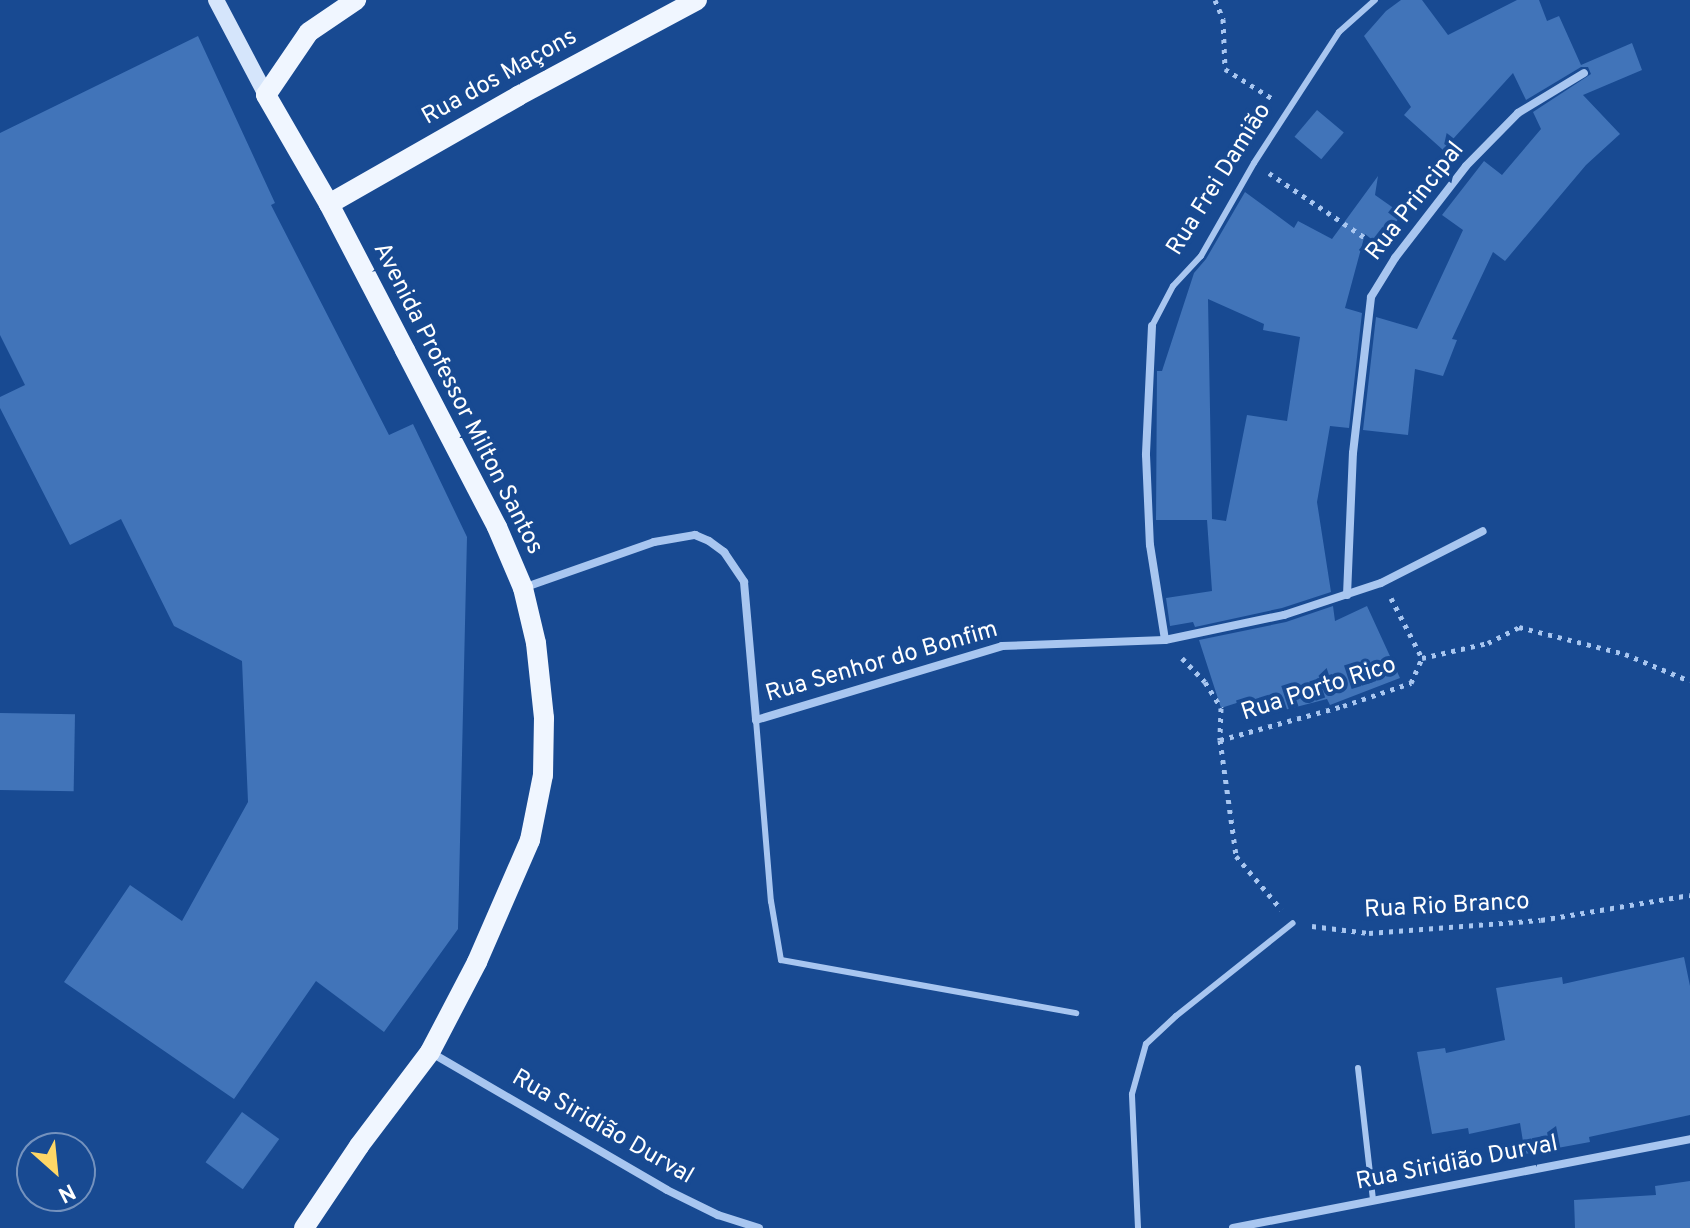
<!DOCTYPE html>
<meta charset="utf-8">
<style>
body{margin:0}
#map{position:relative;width:1690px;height:1228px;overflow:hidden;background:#184a92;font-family:Overpass,sans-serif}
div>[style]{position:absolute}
.building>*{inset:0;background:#4174b9;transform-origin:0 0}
.path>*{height:5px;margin-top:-2.5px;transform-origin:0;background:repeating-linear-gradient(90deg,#a8c6f0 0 4px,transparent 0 10px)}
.service>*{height:6px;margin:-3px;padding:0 3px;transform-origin:3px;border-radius:3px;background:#a8c6f0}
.minor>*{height:8px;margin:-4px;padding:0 4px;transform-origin:4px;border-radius:4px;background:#a8c6f0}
.secondary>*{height:16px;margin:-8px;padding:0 8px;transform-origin:8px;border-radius:8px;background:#d5e5fb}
.primary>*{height:20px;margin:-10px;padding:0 10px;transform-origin:10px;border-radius:10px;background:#f0f6ff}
span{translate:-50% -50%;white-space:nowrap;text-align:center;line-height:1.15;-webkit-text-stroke:8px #184a92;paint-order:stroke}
.street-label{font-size:24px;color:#fff}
.north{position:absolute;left:16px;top:1132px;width:80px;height:80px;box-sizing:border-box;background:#184a92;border:2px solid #7492be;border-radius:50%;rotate:153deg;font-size:22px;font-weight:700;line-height:32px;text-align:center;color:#fff}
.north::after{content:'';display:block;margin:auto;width:28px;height:36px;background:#ffd766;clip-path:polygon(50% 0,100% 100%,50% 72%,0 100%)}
</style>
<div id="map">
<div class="building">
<i style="clip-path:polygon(1401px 0,1422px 0,1448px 35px,1517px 0,1539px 0,1547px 21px,1559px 16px,1581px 65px,1632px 43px,1642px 70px,1583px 95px,1620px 134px,1586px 165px,1505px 261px,1493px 252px,1452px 339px,1457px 340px,1443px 376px,1415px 369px,1408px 435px,1363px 430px,1376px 317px,1417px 329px,1463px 230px,1442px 215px,1484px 161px,1502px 175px,1541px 129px,1533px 112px,1591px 74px,1588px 67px,1581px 67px,1526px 100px,1513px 73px,1443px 150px,1404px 115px,1411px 107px,1364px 36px,1386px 11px)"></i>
<i style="clip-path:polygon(198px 36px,275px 203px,271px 205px,389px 435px,413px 424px,467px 537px,458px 929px,384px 1032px,316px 981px,234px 1099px,64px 982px,130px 885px,182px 921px,248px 802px,242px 661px,174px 626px,121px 519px,70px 545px,0 408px,0 397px,25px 385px,0 335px,0 133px)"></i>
<i style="left:1317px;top:110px;width:35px;height:35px;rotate:40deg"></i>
<i style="clip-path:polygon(evenodd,1378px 176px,1375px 195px,1402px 214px,1379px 245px,1365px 234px,1345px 308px,1362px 313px,1349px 428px,1330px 426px,1317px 502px,1331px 592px,1282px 608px,1195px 627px,1193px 622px,1170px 626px,1166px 598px,1212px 591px,1207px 520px,1156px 520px,1157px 371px,1162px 371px,1194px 273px,1206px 259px,1245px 192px,1294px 228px,1298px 221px,1332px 239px,1378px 176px,1208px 299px,1264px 324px,1263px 330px,1300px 337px,1287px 421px,1247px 415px,1226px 521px,1212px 519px,1208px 299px)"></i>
<i style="clip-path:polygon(1333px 606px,1335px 621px,1367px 606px,1400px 678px,1330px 705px,1327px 699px,1254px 718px,1249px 699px,1221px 708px,1199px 640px,1286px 622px)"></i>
<i style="left:0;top:713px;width:75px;height:77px;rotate:1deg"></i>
<i style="clip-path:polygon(1684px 957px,1690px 986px,1690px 1115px,1589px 1137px,1590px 1142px,1525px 1154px,1520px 1123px,1469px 1134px,1468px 1128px,1432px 1134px,1417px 1052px,1445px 1048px,1446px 1053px,1505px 1040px,1496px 988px,1562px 977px,1563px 984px)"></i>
<i style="left:242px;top:1112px;width:46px;height:62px;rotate:36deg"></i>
<i style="clip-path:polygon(1690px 1181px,1690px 1228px,1575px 1228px,1574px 1200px,1656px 1195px,1655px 1186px)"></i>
</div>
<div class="path">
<i style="left:1215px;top:0;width:21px;rotate:67deg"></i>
<i style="left:1223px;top:19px;width:50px;rotate:87.7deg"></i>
<i style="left:1225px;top:69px;width:57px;rotate:32deg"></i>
<i style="left:1269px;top:173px;width:134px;rotate:34deg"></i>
<i style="left:1391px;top:598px;width:68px;rotate:62.7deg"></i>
<i style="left:1182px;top:658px;width:33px;rotate:46deg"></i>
<i style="left:1205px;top:682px;width:31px;rotate:58deg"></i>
<i style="left:1221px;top:708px;width:32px;rotate:92deg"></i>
<i style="left:1220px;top:740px;width:117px;rotate:82.1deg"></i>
<i style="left:1236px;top:856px;width:70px;rotate:49.7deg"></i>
<i style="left:1220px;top:740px;width:128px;rotate:-15.5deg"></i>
<i style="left:1343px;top:706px;width:72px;rotate:-18.7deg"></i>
<i style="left:1411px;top:683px;width:27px;rotate:-66deg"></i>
<i style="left:1422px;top:658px;width:68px;rotate:-12.8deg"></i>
<i style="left:1488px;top:643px;width:35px;rotate:-27deg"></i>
<i style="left:1519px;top:627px;width:109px;rotate:14.3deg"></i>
<i style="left:1625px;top:654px;width:70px;rotate:22.6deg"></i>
<i style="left:1312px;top:926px;width:57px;rotate:7deg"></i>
<i style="left:1369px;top:933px;width:172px;rotate:-4.3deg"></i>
<i style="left:1541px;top:920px;width:151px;rotate:-9.5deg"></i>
</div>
<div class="service">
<i style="left:1152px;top:326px;width:45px;rotate:-62.3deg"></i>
<i style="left:1173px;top:286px;width:41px;rotate:-47deg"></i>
<i style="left:1201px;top:256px;width:107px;rotate:-60.3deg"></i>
<i style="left:1254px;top:163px;width:156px;rotate:-57deg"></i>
<i style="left:1339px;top:32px;width:48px;rotate:-41.6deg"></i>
<i style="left:756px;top:720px;width:182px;rotate:85.3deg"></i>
<i style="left:771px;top:901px;width:60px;rotate:80.4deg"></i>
<i style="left:781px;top:960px;width:300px;rotate:10.2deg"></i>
<i style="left:1358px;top:1068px;width:133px;rotate:83.5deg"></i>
<i style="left:1138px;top:1228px;width:134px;rotate:-92.6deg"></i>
<i style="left:1132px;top:1094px;width:52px;rotate:-74.4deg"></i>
<i style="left:1146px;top:1044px;width:41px;rotate:-43deg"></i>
<i style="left:1176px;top:1016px;width:149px;rotate:-38.5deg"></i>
</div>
<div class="minor">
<i style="left:1152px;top:326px;width:129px;rotate:92.7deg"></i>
<i style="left:1146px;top:455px;width:90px;rotate:87.5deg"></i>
<i style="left:1150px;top:545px;width:96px;rotate:81deg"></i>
<i style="left:523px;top:588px;width:139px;rotate:-19.3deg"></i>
<i style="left:654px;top:542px;width:42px;rotate:-9.7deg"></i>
<i style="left:695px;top:535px;width:15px;rotate:23deg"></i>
<i style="left:709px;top:541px;width:19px;rotate:36deg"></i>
<i style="left:724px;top:552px;width:36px;rotate:56deg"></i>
<i style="left:744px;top:582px;width:139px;rotate:85deg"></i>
<i style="left:756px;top:720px;width:257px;rotate:-16.7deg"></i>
<i style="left:1002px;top:646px;width:163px;rotate:-2.1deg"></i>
<i style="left:1165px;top:640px;width:122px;rotate:-11.9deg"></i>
<i style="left:1284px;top:615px;width:102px;rotate:-18.3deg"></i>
<i style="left:1381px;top:583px;width:114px;rotate:-27deg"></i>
<i style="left:1347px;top:595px;width:142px;rotate:-87.6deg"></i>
<i style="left:1353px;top:453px;width:157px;rotate:-83.4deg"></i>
<i style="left:1371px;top:297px;width:46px;rotate:-58.4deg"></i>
<i style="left:1395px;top:258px;width:116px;rotate:-52.3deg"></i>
<i style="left:1466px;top:166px;width:74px;rotate:-45.5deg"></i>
<i style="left:1518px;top:113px;width:77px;rotate:-31.2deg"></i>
<i style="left:430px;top:1052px;width:274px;rotate:30.2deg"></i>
<i style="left:667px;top:1190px;width:57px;rotate:26.1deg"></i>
<i style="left:718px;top:1215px;width:43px;rotate:17.6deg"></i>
<i style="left:1233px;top:1228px;width:466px;rotate:-11deg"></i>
</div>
<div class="secondary">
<i style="left:216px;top:0;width:107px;rotate:62.2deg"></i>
</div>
<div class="primary">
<i style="left:329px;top:204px;width:218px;rotate:-29.7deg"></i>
<i style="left:518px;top:96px;width:203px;rotate:-28.2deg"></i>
<i style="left:304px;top:1228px;width:99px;rotate:-56.1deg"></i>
<i style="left:359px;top:1146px;width:118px;rotate:-52.9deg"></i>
<i style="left:430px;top:1052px;width:102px;rotate:-62.4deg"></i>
<i style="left:477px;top:962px;width:133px;rotate:-66.5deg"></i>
<i style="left:530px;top:840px;width:66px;rotate:-78.7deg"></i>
<i style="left:543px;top:775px;width:57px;rotate:-89deg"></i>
<i style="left:544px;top:718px;width:75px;rotate:-96.1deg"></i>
<i style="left:536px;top:643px;width:57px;rotate:-103.3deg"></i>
<i style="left:523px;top:588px;width:66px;rotate:-113.1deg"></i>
<i style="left:497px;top:527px;width:199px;rotate:-117.5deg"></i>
<i style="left:405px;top:350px;width:165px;rotate:-117.5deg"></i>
<i style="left:329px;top:204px;width:126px;rotate:-120deg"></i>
<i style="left:266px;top:95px;width:76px;rotate:-55.7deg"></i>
<i style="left:309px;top:32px;width:57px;rotate:-34.2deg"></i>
</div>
<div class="street-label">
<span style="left:500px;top:78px;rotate:-29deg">Rua dos Maçons</span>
<span style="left:1220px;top:180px;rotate:-58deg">Rua Frei Damião</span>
<span style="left:1416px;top:202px;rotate:-52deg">Rua Principal</span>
<span style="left:457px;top:399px;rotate:63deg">Avenida Professor Milton Santos</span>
<span style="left:882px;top:663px;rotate:-16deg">Rua Senhor do Bonfim</span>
<span style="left:1319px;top:690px;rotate:-18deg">Rua Porto Rico</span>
<span style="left:1447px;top:907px;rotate:-3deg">Rua Rio Branco</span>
<span style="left:602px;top:1128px;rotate:30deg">Rua Siridião Durval</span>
<span style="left:1457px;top:1164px;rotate:-11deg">Rua Siridião Durval</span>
</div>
<div class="north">N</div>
</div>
